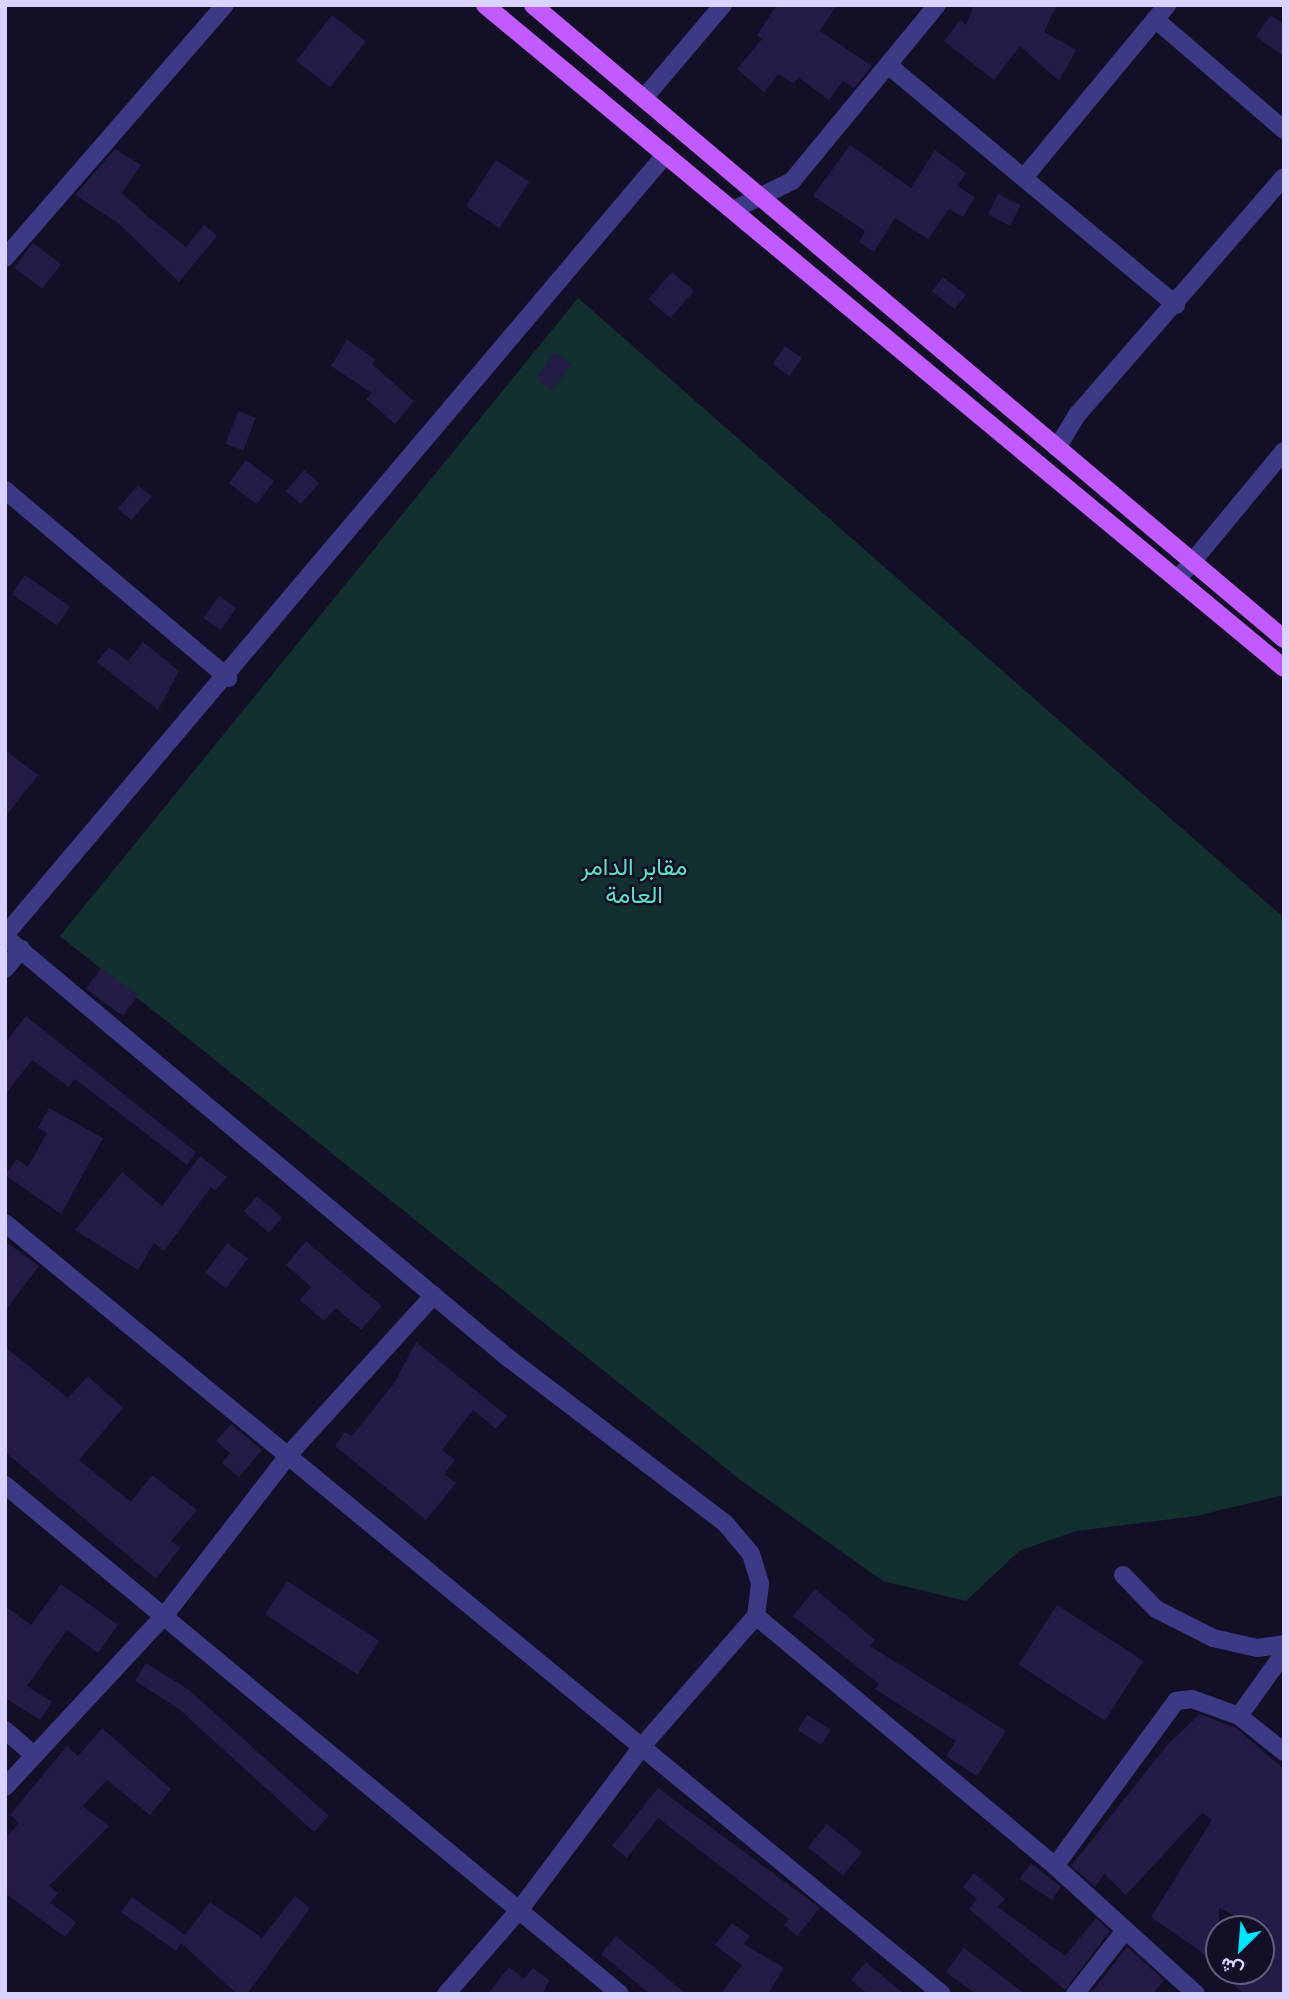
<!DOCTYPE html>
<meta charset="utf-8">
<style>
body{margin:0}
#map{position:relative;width:1289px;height:1999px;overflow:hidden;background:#130f26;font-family:Montserrat,Vazirmatn,sans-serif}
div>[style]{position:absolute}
.green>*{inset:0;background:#12302f}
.building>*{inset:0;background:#241b47;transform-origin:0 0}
.minor>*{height:18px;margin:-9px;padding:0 9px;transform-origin:9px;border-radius:9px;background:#3d3a85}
.major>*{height:18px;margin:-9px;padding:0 9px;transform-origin:9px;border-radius:9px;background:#c25bff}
span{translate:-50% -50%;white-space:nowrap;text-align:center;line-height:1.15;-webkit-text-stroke:5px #130f26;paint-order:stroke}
.park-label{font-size:24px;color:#5fe0c0}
.frame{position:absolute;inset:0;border:7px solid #d9d4ff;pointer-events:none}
.north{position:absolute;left:1205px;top:1915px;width:70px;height:70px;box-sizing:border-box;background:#130f26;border:2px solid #625e7d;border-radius:50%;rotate:205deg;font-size:19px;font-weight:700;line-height:28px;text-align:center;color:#d9d4ff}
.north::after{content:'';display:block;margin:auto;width:24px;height:32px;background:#00e5ff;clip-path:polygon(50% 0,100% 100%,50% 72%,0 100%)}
</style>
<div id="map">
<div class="green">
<i style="clip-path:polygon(578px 298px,1284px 918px,1284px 1495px,1196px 1516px,1076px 1531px,1019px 1551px,966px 1601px,883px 1581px,743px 1482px,60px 936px)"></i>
</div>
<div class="building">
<i style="clip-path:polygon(777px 5px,837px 5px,820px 31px,872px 66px,854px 88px,843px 81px,829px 100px,798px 77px,794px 84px,779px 74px,764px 92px,737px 69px,762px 39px,757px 35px)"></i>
<i style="clip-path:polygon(974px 5px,1057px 5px,1044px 32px,1076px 50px,1059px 81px,1020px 46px,994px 80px,944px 41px,960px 20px,966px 25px)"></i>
<i style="left:332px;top:15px;width:43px;height:58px;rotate:38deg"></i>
<i style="clip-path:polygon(1271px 15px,1284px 25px,1284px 57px,1256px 36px)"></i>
<i style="clip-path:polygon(850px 145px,911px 188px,935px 150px,966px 173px,957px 186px,975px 197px,963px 217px,949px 209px,928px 239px,895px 218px,874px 252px,859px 242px,865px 231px,813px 196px)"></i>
<i style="clip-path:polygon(115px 149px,141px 165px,122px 193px,147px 216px,186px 247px,204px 225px,217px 236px,179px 282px,118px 223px,75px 195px)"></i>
<i style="left:496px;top:160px;width:40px;height:55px;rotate:33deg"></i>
<i style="left:998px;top:194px;width:25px;height:23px;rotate:26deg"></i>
<i style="left:33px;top:243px;width:35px;height:31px;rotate:37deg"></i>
<i style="left:672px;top:272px;width:29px;height:36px;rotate:41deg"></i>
<i style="left:943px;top:277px;width:29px;height:18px;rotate:38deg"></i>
<i style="clip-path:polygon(347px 340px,375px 359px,372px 364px,414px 401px,395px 424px,366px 399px,372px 393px,331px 366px)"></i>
<i style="left:785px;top:346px;width:21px;height:22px;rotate:35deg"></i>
<i style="left:554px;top:352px;width:21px;height:32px;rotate:35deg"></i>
<i style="left:238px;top:411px;width:19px;height:35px;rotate:21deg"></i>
<i style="left:246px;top:460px;width:35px;height:29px;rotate:37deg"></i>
<i style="left:304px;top:470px;width:20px;height:28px;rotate:41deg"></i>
<i style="left:138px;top:485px;width:18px;height:31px;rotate:41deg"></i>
<i style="left:25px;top:575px;width:55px;height:23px;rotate:35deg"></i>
<i style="left:219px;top:596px;width:21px;height:27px;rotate:35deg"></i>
<i style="clip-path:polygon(143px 642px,179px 671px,158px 710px,97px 662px,109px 647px,128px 661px)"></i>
<i style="clip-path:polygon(5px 750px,38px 775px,5px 817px)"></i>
<i style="left:101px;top:968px;width:46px;height:26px;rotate:36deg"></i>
<i style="clip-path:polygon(26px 1016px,196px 1152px,187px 1165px,75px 1079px,69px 1087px,32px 1060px,5px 1095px,5px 1043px)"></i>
<i style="clip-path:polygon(49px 1108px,103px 1138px,61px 1214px,5px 1175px,17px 1159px,28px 1167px,47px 1133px,38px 1128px)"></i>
<i style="clip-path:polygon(200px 1156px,227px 1177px,215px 1191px,211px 1187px,164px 1251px,154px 1243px,138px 1270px,75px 1230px,122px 1172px,162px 1206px)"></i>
<i style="left:257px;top:1196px;width:33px;height:20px;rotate:41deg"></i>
<i style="clip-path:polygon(5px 1241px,39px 1266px,5px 1311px)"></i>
<i style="clip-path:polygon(306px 1241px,382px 1306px,361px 1330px,336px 1308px,324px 1321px,300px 1300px,311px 1287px,286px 1265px)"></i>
<i style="left:227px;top:1243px;width:26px;height:37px;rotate:36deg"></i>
<i style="clip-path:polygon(416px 1342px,507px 1416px,496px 1429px,473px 1410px,442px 1450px,455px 1460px,444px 1474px,456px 1483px,426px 1520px,335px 1446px,345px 1432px,352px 1436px,395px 1382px)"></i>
<i style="clip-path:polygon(5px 1347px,68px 1398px,88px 1376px,123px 1408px,79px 1460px,131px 1502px,152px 1475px,197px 1510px,171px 1541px,180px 1548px,156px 1579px,5px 1452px)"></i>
<i style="clip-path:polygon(231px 1424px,262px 1450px,239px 1477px,222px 1463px,230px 1453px,216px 1441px)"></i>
<i style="left:287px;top:1581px;width:110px;height:40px;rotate:33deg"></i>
<i style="clip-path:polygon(61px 1584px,118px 1625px,98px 1653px,67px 1630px,27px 1686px,52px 1702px,40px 1720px,5px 1698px,5px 1606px,31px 1625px)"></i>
<i style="clip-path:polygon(815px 1589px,875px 1640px,870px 1646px,1006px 1731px,977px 1776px,946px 1756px,956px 1741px,875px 1689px,879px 1684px,793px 1616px)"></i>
<i style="left:1057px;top:1605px;width:103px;height:71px;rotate:33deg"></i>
<i style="clip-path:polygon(146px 1663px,189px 1690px,329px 1816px,314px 1832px,179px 1709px,135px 1681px)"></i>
<i style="clip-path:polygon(evenodd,1200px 1714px,1236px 1728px,1284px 1769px,1284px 1994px,1244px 1994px,1200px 1951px,1151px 1917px,1212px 1820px,1202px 1813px,1126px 1895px,1104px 1874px,1095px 1887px,1071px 1866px,1168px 1744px,1200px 1714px,1219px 1908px,1261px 1929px,1261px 1971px,1219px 1971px,1219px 1908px)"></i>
<i style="left:807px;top:1715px;width:28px;height:18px;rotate:32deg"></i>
<i style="clip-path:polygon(102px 1728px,171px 1789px,150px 1815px,107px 1780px,83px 1806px,109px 1826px,49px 1886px,58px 1893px,50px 1903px,76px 1922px,65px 1937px,5px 1893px,5px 1839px,19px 1823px,10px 1815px,57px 1758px,67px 1746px,78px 1756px)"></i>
<i style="clip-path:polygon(658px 1788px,820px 1908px,797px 1936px,784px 1925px,789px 1919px,658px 1818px,627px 1858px,612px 1846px)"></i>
<i style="left:827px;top:1824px;width:45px;height:30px;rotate:39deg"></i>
<i style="clip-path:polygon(1031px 1863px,1061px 1887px,1052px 1900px,1020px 1879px)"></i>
<i style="clip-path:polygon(974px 1873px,1005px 1899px,998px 1907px,1065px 1956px,1096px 1918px,1110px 1931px,1065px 1990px,969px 1909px,977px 1899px,963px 1887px)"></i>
<i style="clip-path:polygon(295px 1896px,310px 1908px,247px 1994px,237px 1994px,181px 1943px,176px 1951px,121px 1912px,132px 1897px,185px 1935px,210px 1902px,262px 1938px)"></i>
<i style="clip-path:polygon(732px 1923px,750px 1936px,744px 1944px,784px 1968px,768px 1994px,721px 1994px,742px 1965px,715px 1945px)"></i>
<i style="clip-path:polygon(616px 1936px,686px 1994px,650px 1994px,601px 1954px)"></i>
<i style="clip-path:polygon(1127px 1947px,1164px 1980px,1153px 1994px,1090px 1994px)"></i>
<i style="clip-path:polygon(964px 1948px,1025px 1994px,976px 1994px,946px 1972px)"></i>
<i style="clip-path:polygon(866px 1962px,904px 1994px,868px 1994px,851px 1980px)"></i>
<i style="clip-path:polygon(509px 1967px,524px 1979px,533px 1968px,549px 1980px,543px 1994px,488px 1994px)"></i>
</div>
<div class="minor">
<i style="left:1155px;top:19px;width:170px;rotate:40.7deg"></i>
<i style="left:888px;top:65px;width:375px;rotate:39.8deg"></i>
<i style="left:644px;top:98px;width:122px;rotate:-49.7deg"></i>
<i style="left:1026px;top:175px;width:221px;rotate:-50.3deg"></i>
<i style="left:733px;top:210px;width:66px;rotate:-26.2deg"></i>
<i style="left:792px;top:181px;width:228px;rotate:-50.5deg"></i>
<i style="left:5px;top:258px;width:335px;rotate:-49deg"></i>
<i style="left:1057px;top:448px;width:39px;rotate:-59deg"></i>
<i style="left:1077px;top:415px;width:315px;rotate:-49deg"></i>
<i style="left:5px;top:490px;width:292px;rotate:40.1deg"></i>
<i style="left:1178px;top:579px;width:166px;rotate:-50.4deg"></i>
<i style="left:5px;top:935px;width:1023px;rotate:-49.76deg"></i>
<i style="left:5px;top:937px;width:655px;rotate:39.92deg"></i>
<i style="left:507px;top:1357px;width:274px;rotate:37.3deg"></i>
<i style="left:725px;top:1523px;width:40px;rotate:50deg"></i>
<i style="left:751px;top:1554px;width:31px;rotate:73deg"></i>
<i style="left:760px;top:1584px;width:32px;rotate:97deg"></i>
<i style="left:756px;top:1616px;width:170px;rotate:131.2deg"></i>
<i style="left:644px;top:1744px;width:206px;rotate:126.9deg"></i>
<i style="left:520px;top:1909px;width:113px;rotate:131deg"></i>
<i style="left:5px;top:969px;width:26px;rotate:-51deg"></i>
<i style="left:5px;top:1223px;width:1213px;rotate:39.45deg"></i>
<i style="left:5px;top:1485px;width:798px;rotate:39.61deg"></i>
<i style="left:1123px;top:1575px;width:47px;rotate:45.9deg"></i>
<i style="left:1156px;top:1609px;width:64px;rotate:27deg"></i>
<i style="left:1213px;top:1638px;width:45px;rotate:12.8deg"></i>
<i style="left:1257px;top:1648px;width:27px;rotate:-8deg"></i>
<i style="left:756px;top:1616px;width:390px;rotate:39.9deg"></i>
<i style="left:1055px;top:1866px;width:190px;rotate:42.2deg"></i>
<i style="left:1239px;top:1716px;width:77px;rotate:-54.5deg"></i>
<i style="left:5px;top:1730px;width:37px;rotate:41deg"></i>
<i style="left:5px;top:1787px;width:235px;rotate:-47.1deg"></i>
<i style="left:165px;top:1615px;width:206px;rotate:-52.3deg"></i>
<i style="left:291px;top:1452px;width:212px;rotate:-47.7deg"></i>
<i style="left:1055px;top:1866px;width:205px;rotate:-53.7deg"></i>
<i style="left:1176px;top:1701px;width:16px;rotate:-7deg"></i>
<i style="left:1192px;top:1699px;width:50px;rotate:19.9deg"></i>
<i style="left:1239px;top:1716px;width:58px;rotate:38.7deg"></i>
<i style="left:1075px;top:1994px;width:78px;rotate:-51.8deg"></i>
</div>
<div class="major">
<i style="left:485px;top:5px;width:1038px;rotate:39.69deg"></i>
<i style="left:533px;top:5px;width:983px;rotate:40.17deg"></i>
</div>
<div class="park-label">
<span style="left:634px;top:881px">مقابر الدامر<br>العامة</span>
</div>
<div class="frame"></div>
<div class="north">ش</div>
</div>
